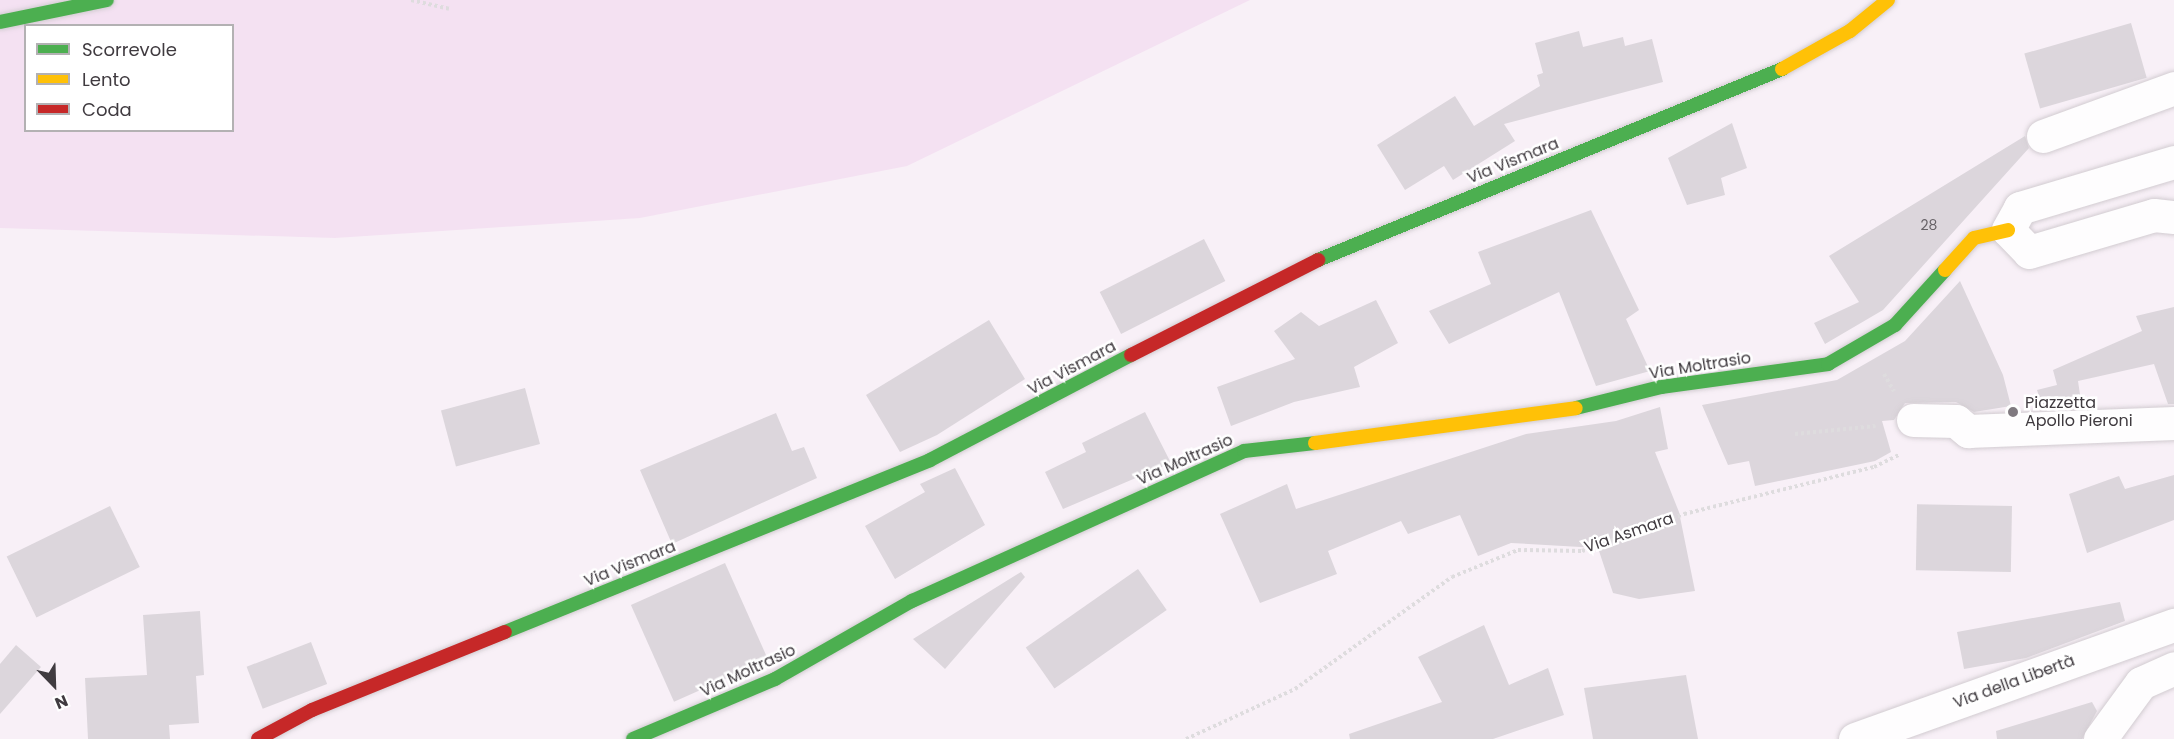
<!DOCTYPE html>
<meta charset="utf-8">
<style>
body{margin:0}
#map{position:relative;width:2174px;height:739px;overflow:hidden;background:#f8f0f7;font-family:Poppins,sans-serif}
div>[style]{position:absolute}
.green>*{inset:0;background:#f4e1f2}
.building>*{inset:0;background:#dcd6dc;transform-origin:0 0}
.path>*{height:4px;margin-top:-2px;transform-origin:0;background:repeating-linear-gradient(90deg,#dedcde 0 3px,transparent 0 6px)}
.roads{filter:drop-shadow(0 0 2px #d2ccd1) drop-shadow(0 0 2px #d2ccd1)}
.street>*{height:33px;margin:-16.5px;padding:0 16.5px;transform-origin:16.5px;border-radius:16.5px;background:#fefdfe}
.fast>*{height:14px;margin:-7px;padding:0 7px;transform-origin:7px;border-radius:7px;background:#4caf50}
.slow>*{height:14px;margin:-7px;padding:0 7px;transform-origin:7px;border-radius:7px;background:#ffc107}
.jam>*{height:14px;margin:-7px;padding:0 7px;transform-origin:7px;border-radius:7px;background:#c62828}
.dots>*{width:16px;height:16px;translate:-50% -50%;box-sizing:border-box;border:3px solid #fff;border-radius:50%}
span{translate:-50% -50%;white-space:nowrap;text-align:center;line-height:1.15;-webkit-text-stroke:5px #fff;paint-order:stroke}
.number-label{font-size:14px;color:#676267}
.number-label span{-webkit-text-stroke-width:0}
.street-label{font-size:16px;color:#403b40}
.poi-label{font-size:16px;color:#403b40}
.left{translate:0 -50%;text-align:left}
.legend{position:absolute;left:24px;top:24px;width:210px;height:108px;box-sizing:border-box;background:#fff;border:2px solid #b3b1b3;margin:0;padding:8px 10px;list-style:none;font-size:18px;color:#403b40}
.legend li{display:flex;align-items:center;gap:12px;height:30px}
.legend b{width:30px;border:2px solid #b3b1b3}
.north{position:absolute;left:24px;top:655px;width:60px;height:60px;-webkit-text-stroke:4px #fff;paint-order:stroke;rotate:157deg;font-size:16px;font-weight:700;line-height:24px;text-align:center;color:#403b40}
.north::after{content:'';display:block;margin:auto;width:21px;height:27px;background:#403b40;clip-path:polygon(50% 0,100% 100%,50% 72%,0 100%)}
</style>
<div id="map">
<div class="green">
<i style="clip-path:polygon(evenodd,0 0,1250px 0,907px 166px,640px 218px,335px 238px,0 228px,0 0,26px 26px,232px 26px,232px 130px,26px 130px,26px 26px)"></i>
</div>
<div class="building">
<i style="left:2131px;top:23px;width:57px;height:111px;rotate:74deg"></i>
<i style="clip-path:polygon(1579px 31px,1583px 47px,1623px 37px,1625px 46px,1652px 39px,1663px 82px,1504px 124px,1515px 141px,1453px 180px,1444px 166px,1405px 190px,1377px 145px,1455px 96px,1474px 126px,1540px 86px,1537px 75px,1543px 73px,1535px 43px)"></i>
<i style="clip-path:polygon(1732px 123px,1747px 168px,1721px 178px,1725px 195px,1687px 205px,1668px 158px)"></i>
<i style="clip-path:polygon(2025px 136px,2029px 148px,1883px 310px,1825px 344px,1814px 323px,1859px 302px,1829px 256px)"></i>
<i style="clip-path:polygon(1591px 210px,1639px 310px,1626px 319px,1650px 371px,1596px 386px,1559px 292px,1449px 344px,1429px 311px,1491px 284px,1478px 252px)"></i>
<i style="left:1204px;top:239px;width:47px;height:117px;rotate:63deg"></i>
<i style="clip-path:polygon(1960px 281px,2003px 375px,2011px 406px,1974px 412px,1956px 402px,1905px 403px,1894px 420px,1882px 421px,1891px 452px,1875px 461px,1755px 486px,1749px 461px,1728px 465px,1702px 405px,1837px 380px,1905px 341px)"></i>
<i style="clip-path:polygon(1376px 300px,1398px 343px,1354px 367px,1360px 387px,1294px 402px,1231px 426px,1217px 387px,1295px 359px,1274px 331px,1301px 312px,1319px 326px)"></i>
<i style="clip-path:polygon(2174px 307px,2174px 404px,2168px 404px,2154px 364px,2078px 381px,2082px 408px,2043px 409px,2037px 390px,2057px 385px,2053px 370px,2142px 331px,2136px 316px)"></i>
<i style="clip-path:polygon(989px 320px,1025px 379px,937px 435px,900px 452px,866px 395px)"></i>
<i style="left:525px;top:388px;width:58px;height:87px;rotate:75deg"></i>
<i style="clip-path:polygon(1660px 407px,1668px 449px,1655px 452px,1679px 512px,1695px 591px,1639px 599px,1613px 593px,1598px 548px,1511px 543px,1478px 556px,1460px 515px,1408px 534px,1401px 521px,1328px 551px,1337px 574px,1260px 603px,1220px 514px,1287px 484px,1296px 509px,1526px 434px,1616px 421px)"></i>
<i style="clip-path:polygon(1145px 412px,1171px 463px,1063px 509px,1045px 472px,1086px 452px,1082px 443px)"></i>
<i style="clip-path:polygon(776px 413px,792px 451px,804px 447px,817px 478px,672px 544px,640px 470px)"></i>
<i style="clip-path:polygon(955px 468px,985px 525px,895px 579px,865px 526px,925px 492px,920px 484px)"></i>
<i style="clip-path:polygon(2174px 475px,2174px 520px,2087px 553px,2069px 494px,2119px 476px,2125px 489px)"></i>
<i style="left:110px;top:506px;width:68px;height:115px;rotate:64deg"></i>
<i style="left:2012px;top:506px;width:66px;height:95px;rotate:91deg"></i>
<i style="left:725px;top:563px;width:106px;height:103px;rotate:66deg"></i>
<i style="left:1138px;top:569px;width:50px;height:137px;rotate:55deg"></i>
<i style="clip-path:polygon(1021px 572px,1025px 577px,945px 669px,913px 639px)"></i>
<i style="clip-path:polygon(2120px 602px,2125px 621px,2026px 658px,1964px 669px,1957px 632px)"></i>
<i style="clip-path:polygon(200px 611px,204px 675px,196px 676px,199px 723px,169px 725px,170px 739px,88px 739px,85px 678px,147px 675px,143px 615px)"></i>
<i style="clip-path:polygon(1484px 625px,1509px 685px,1548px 668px,1564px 715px,1493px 739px,1350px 739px,1349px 734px,1442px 702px,1418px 657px)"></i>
<i style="left:311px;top:642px;width:45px;height:69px;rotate:69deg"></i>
<i style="clip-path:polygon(16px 645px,41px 667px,0 714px,0 664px)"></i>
<i style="clip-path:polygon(1686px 675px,1698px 739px,1593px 739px,1584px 688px)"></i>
<i style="clip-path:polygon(2092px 702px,2097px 711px,2082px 739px,1997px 739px,1996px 731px)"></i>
</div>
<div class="path">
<i style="left:411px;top:0;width:39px;rotate:13deg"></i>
<i style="left:1884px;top:374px;width:20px;rotate:60deg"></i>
<i style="left:1795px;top:434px;width:81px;rotate:-5.6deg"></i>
<i style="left:1186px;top:739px;width:120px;rotate:-24.6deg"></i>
<i style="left:1295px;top:689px;width:193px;rotate:-35.5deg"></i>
<i style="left:1452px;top:577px;width:71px;rotate:-22.2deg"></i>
<i style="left:1518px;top:550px;width:64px;rotate:0.9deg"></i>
<i style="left:1582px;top:551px;width:109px;rotate:-19.9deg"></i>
<i style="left:1684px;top:514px;width:196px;rotate:-13.9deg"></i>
<i style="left:1874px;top:467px;width:28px;rotate:-26deg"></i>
</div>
<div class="roads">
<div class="street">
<i style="left:2043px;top:136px;width:140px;rotate:-20.1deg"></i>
<i style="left:2174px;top:162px;width:161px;rotate:163.4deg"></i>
<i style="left:2020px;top:208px;width:25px;rotate:119deg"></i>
<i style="left:2008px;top:230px;width:30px;rotate:46deg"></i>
<i style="left:2029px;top:252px;width:130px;rotate:-16.5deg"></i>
<i style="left:2154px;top:215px;width:20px;rotate:6deg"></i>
<i style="left:1913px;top:420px;width:43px;rotate:1.3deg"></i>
<i style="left:1956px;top:421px;width:16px;rotate:40deg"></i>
<i style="left:1968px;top:431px;width:206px;rotate:-2.2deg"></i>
<i style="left:1855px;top:739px;width:339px;rotate:-19.7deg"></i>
<i style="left:2100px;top:739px;width:69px;rotate:-53.8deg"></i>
<i style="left:2141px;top:683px;width:36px;rotate:-24deg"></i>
</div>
<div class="fast">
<i style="left:0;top:22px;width:109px;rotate:-11.6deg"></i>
<i style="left:1318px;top:260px;width:502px;rotate:-22.37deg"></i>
<i style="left:1576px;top:408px;width:88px;rotate:-13.9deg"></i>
<i style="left:1661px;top:387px;width:169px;rotate:-7.8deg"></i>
<i style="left:1828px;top:364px;width:78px;rotate:-30.2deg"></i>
<i style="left:1895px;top:325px;width:74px;rotate:-47.7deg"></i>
<i style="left:505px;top:632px;width:458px;rotate:-22deg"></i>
<i style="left:930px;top:460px;width:227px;rotate:-27.6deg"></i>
<i style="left:633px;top:739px;width:154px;rotate:-22.9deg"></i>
<i style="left:775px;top:679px;width:158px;rotate:-29.7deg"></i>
<i style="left:912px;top:601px;width:364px;rotate:-24.3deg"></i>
<i style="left:1244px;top:451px;width:71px;rotate:-6.4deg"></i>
</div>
<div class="slow">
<i style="left:1782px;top:69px;width:78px;rotate:-29.2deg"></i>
<i style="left:1850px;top:31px;width:49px;rotate:-39.2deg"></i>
<i style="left:1945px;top:270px;width:43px;rotate:-47.8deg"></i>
<i style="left:1974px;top:238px;width:35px;rotate:-13deg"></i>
<i style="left:1315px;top:443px;width:263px;rotate:-7.6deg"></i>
</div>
<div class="jam">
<i style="left:1131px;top:355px;width:210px;rotate:-26.9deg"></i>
<i style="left:258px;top:739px;width:61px;rotate:-28.2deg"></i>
<i style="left:312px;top:710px;width:208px;rotate:-22deg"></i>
</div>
</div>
<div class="dots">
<i style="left:2013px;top:412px;background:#807a80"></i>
</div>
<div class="number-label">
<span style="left:1929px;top:225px">28</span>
</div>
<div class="street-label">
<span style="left:1513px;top:161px;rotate:-22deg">Via Vismara</span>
<span style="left:1700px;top:366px;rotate:-9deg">Via Moltrasio</span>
<span style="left:1072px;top:368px;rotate:-28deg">Via Vismara</span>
<span style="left:1185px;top:460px;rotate:-24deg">Via Moltrasio</span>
<span style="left:1629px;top:533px;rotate:-19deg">Via Asmara</span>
<span style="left:630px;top:564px;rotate:-22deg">Via Vismara</span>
<span style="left:748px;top:671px;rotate:-25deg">Via Moltrasio</span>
<span style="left:2014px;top:682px;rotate:-20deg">Via della Libertà</span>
</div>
<div class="poi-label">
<span class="left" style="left:2025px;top:412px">Piazzetta<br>Apollo Pieroni</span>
</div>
<ul class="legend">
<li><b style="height:8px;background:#4caf50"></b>Scorrevole</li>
<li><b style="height:8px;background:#ffc107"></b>Lento</li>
<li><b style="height:8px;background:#c62828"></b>Coda</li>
</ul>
<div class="north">N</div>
</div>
